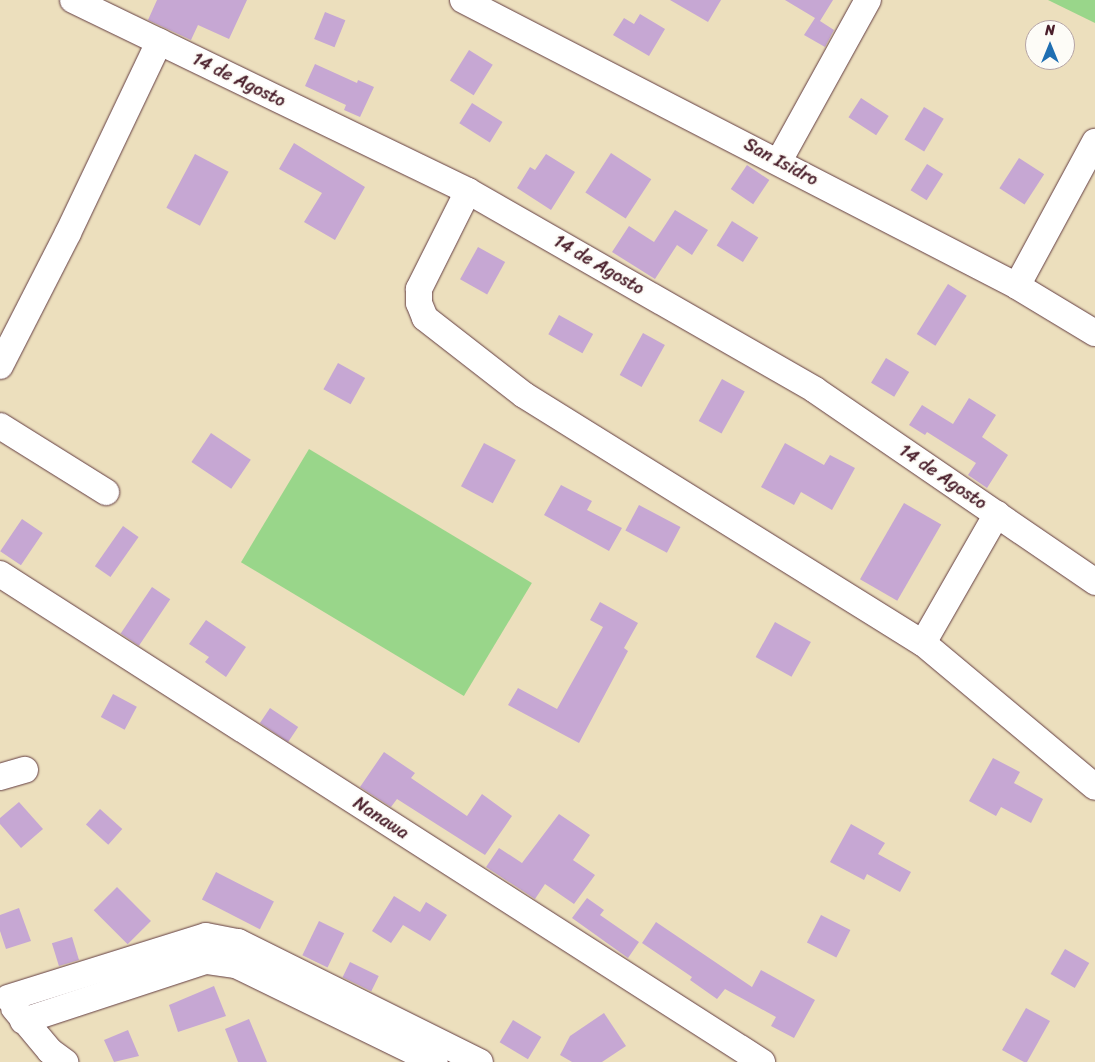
<!DOCTYPE html>
<style>
body{margin:0}
#map{position:relative;width:1095px;height:1062px;overflow:hidden;background:#ecdfbd;font-family:Sriracha,sans-serif}
div>[style]{position:absolute}
.green>*{inset:0;background:#99d68a;transform-origin:0 0}
.building>*{inset:0;background:#c6a7d3;transform-origin:0 0}
.roads{filter:drop-shadow(0 0 1px #623c41) drop-shadow(0 0 1px #623c41)}
.minor>*{height:26px;margin:-13px;padding:0 13px;transform-origin:13px;border-radius:13px;background:#fff}
span{translate:-50% -50%;white-space:nowrap;text-align:center;line-height:1.15;-webkit-text-stroke:4.5px #fdfcf7;paint-order:stroke}
.street-label{font-size:18px;color:#4a1f2b}
.north{position:absolute;left:1025px;top:20px;width:50px;height:50px;box-sizing:border-box;background:#fdfcf7;border:1px solid #b5a4a5;border-radius:50%;rotate:0deg;font-size:14px;font-weight:700;line-height:20px;text-align:center;color:#4a1f2b}
.north::after{content:'';display:block;margin:auto;width:18px;height:22px;background:#1f6fb2;clip-path:polygon(50% 0,100% 100%,50% 72%,0 100%)}
</style>
<div id="map">
<div class="green">
<i style="clip-path:polygon(1048px 0,1095px 0,1095px 23px)"></i>
<i style="left:309px;top:449px;width:260px;height:132px;rotate:31deg"></i>
</div>
<div class="building">
<i style="clip-path:polygon(157px 0,247px 0,229px 39px,198px 25px,191px 40px,148px 20px)"></i>
<i style="clip-path:polygon(670px 0,721px 0,708px 22px)"></i>
<i style="clip-path:polygon(785px 0,833px 0,820px 21px,834px 30px,825px 47px,804px 35px,815px 18px)"></i>
<i style="left:325px;top:12px;width:22px;height:29px;rotate:22deg"></i>
<i style="clip-path:polygon(640px 14px,665px 29px,649px 56px,613px 35px,624px 18px,634px 24px)"></i>
<i style="left:469px;top:50px;width:28px;height:36px;rotate:32deg"></i>
<i style="clip-path:polygon(315px 64px,357px 83px,358px 80px,374px 87px,360px 117px,344px 110px,346px 105px,305px 86px)"></i>
<i style="left:861px;top:98px;width:33px;height:23px;rotate:33deg"></i>
<i style="left:472px;top:103px;width:36px;height:24px;rotate:32deg"></i>
<i style="left:924px;top:107px;width:23px;height:38px;rotate:31deg"></i>
<i style="clip-path:polygon(294px 143px,365px 187px,335px 240px,304px 222px,322px 193px,279px 169px)"></i>
<i style="left:611px;top:153px;width:48px;height:47px;rotate:33deg"></i>
<i style="left:195px;top:154px;width:38px;height:61px;rotate:28deg"></i>
<i style="clip-path:polygon(546px 154px,575px 172px,551px 210px,517px 188px,530px 167px,535px 170px)"></i>
<i style="left:1019px;top:158px;width:30px;height:36px;rotate:33deg"></i>
<i style="left:927px;top:164px;width:19px;height:31px;rotate:32deg"></i>
<i style="left:747px;top:165px;width:27px;height:29px;rotate:34deg"></i>
<i style="clip-path:polygon(675px 210px,708px 230px,692px 255px,677px 245px,655px 279px,612px 252px,629px 226px,654px 242px)"></i>
<i style="left:732px;top:221px;width:31px;height:29px;rotate:32deg"></i>
<i style="left:478px;top:247px;width:31px;height:37px;rotate:29deg"></i>
<i style="left:948px;top:284px;width:22px;height:59px;rotate:32deg"></i>
<i style="left:559px;top:315px;width:39px;height:22px;rotate:29deg"></i>
<i style="left:643px;top:333px;width:25px;height:48px;rotate:29deg"></i>
<i style="left:886px;top:358px;width:27px;height:29px;rotate:31deg"></i>
<i style="left:338px;top:363px;width:31px;height:30px;rotate:29deg"></i>
<i style="left:722px;top:379px;width:26px;height:48px;rotate:29deg"></i>
<i style="clip-path:polygon(969px 398px,996px 415px,982px 437px,1008px 455px,987px 488px,968px 475px,976px 463px,927px 432px,925px 435px,909px 425px,922px 405px,953px 424px)"></i>
<i style="left:211px;top:433px;width:48px;height:35px;rotate:34deg"></i>
<i style="left:484px;top:443px;width:36px;height:49px;rotate:28deg"></i>
<i style="clip-path:polygon(785px 443px,824px 465px,830px 455px,855px 468px,832px 510px,801px 492px,794px 505px,761px 487px)"></i>
<i style="clip-path:polygon(561px 485px,592px 501px,587px 510px,622px 528px,609px 551px,544px 515px)"></i>
<i style="left:904px;top:503px;width:43px;height:88px;rotate:30deg"></i>
<i style="left:639px;top:505px;width:47px;height:29px;rotate:28deg"></i>
<i style="left:22px;top:519px;width:25px;height:39px;rotate:34deg"></i>
<i style="left:123px;top:526px;width:19px;height:49px;rotate:35deg"></i>
<i style="left:152px;top:587px;width:22px;height:56px;rotate:34deg"></i>
<i style="clip-path:polygon(600px 602px,638px 623px,624px 648px,628px 651px,579px 743px,508px 705px,518px 688px,557px 709px,603px 627px,590px 620px)"></i>
<i style="clip-path:polygon(206px 620px,246px 647px,226px 677px,205px 662px,209px 657px,189px 644px)"></i>
<i style="left:775px;top:622px;width:41px;height:40px;rotate:29deg"></i>
<i style="left:113px;top:694px;width:27px;height:26px;rotate:28deg"></i>
<i style="left:270px;top:708px;width:34px;height:18px;rotate:34deg"></i>
<i style="clip-path:polygon(384px 752px,415px 773px,411px 778px,467px 816px,482px 794px,512px 816px,485px 855px,397px 799px,391px 807px,360px 787px)"></i>
<i style="clip-path:polygon(993px 758px,1020px 772px,1014px 783px,1043px 799px,1031px 823px,1001px 807px,996px 816px,969px 801px)"></i>
<i style="clip-path:polygon(19px 802px,43px 829px,21px 848px,0 824px,0 818px)"></i>
<i style="left:100px;top:809px;width:30px;height:21px;rotate:42deg"></i>
<i style="clip-path:polygon(559px 814px,590px 835px,573px 860px,595px 875px,574px 904px,545px 884px,535px 899px,486px 867px,499px 848px,522px 863px)"></i>
<i style="clip-path:polygon(851px 824px,885px 843px,878px 854px,911px 872px,900px 892px,867px 874px,864px 880px,830px 862px)"></i>
<i style="left:216px;top:872px;width:65px;height:31px;rotate:27deg"></i>
<i style="left:117px;top:887px;width:48px;height:33px;rotate:45deg"></i>
<i style="clip-path:polygon(394px 896px,420px 912px,426px 902px,447px 915px,430px 941px,403px 925px,391px 943px,372px 931px)"></i>
<i style="clip-path:polygon(587px 898px,604px 910px,600px 915px,639px 942px,628px 958px,572px 918px)"></i>
<i style="clip-path:polygon(19px 908px,31px 941px,6px 949px,0 931px,0 915px)"></i>
<i style="left:821px;top:915px;width:33px;height:31px;rotate:27deg"></i>
<i style="left:319px;top:921px;width:28px;height:38px;rotate:26deg"></i>
<i style="clip-path:polygon(656px 922px,752px 987px,761px 970px,815px 1000px,794px 1038px,771px 1026px,776px 1017px,725px 989px,717px 999px,690px 980px,692px 977px,642px 943px)"></i>
<i style="left:72px;top:937px;width:24px;height:21px;rotate:73deg"></i>
<i style="left:1065px;top:949px;width:28px;height:29px;rotate:30deg"></i>
<i style="left:350px;top:962px;width:32px;height:17px;rotate:26deg"></i>
<i style="clip-path:polygon(214px 986px,226px 1016px,178px 1032px,169px 1005px)"></i>
<i style="clip-path:polygon(1026px 1008px,1050px 1021px,1027px 1062px,1024px 1062px,1002px 1050px)"></i>
<i style="clip-path:polygon(604px 1013px,626px 1046px,602px 1062px,572px 1062px,560px 1055px,570px 1036px)"></i>
<i style="clip-path:polygon(249px 1019px,267px 1062px,238px 1062px,225px 1029px)"></i>
<i style="left:513px;top:1020px;width:33px;height:26px;rotate:31deg"></i>
<i style="clip-path:polygon(128px 1030px,139px 1056px,114px 1062px,104px 1040px)"></i>
</div>
<div class="roads">
<div class="minor">
<i style="left:73px;top:0;width:439px;rotate:25.8deg"></i>
<i style="left:468px;top:191px;width:400px;rotate:29.8deg"></i>
<i style="left:815px;top:390px;width:340px;rotate:34.4deg"></i>
<i style="left:463px;top:0;width:623px;rotate:27.3deg"></i>
<i style="left:1017px;top:286px;width:91px;rotate:31.1deg"></i>
<i style="left:779px;top:161px;width:184px;rotate:-61.1deg"></i>
<i style="left:468px;top:191px;width:110px;rotate:116.6deg"></i>
<i style="left:419px;top:289px;width:14px;rotate:90deg"></i>
<i style="left:419px;top:303px;width:16px;rotate:68deg"></i>
<i style="left:425px;top:318px;width:125px;rotate:37.9deg"></i>
<i style="left:524px;top:395px;width:470px;rotate:31.9deg"></i>
<i style="left:923px;top:643px;width:224px;rotate:39.9deg"></i>
<i style="left:1017px;top:286px;width:164px;rotate:-61.6deg"></i>
<i style="left:0;top:366px;width:149px;rotate:-62.9deg"></i>
<i style="left:68px;top:233px;width:212px;rotate:-64.5deg"></i>
<i style="left:0;top:426px;width:125px;rotate:31.9deg"></i>
<i style="left:0;top:574px;width:905px;rotate:32.64deg"></i>
<i style="left:923px;top:643px;width:149px;rotate:-60.2deg"></i>
<i style="left:0;top:777px;width:26px;rotate:-16deg"></i>
<i style="left:8px;top:998px;width:207px;rotate:-17.4deg"></i>
<i style="left:206px;top:936px;width:33px;rotate:11deg"></i>
<i style="left:238px;top:942px;width:270px;rotate:26.4deg"></i>
<i style="left:14px;top:1008px;width:56px;rotate:50.1deg"></i>
<i style="left:50px;top:1051px;width:19px;rotate:36deg"></i>
<i style="left:23px;top:1021px;width:193px;rotate:-18.2deg"></i>
<i style="left:206px;top:961px;width:30px;rotate:8deg"></i>
<i style="left:236px;top:965px;width:221px;rotate:26deg"></i>
</div>
</div>
<div class="street-label">
<span style="left:239px;top:80px;rotate:26deg">14 de Agosto</span>
<span style="left:781px;top:162px;rotate:28deg">San Isidro</span>
<span style="left:599px;top:265px;rotate:30deg">14 de Agosto</span>
<span style="left:943px;top:477px;rotate:34deg">14 de Agosto</span>
<span style="left:381px;top:818px;rotate:33deg">Nanawa</span>
</div>
<div class="north">N</div>
</div>
